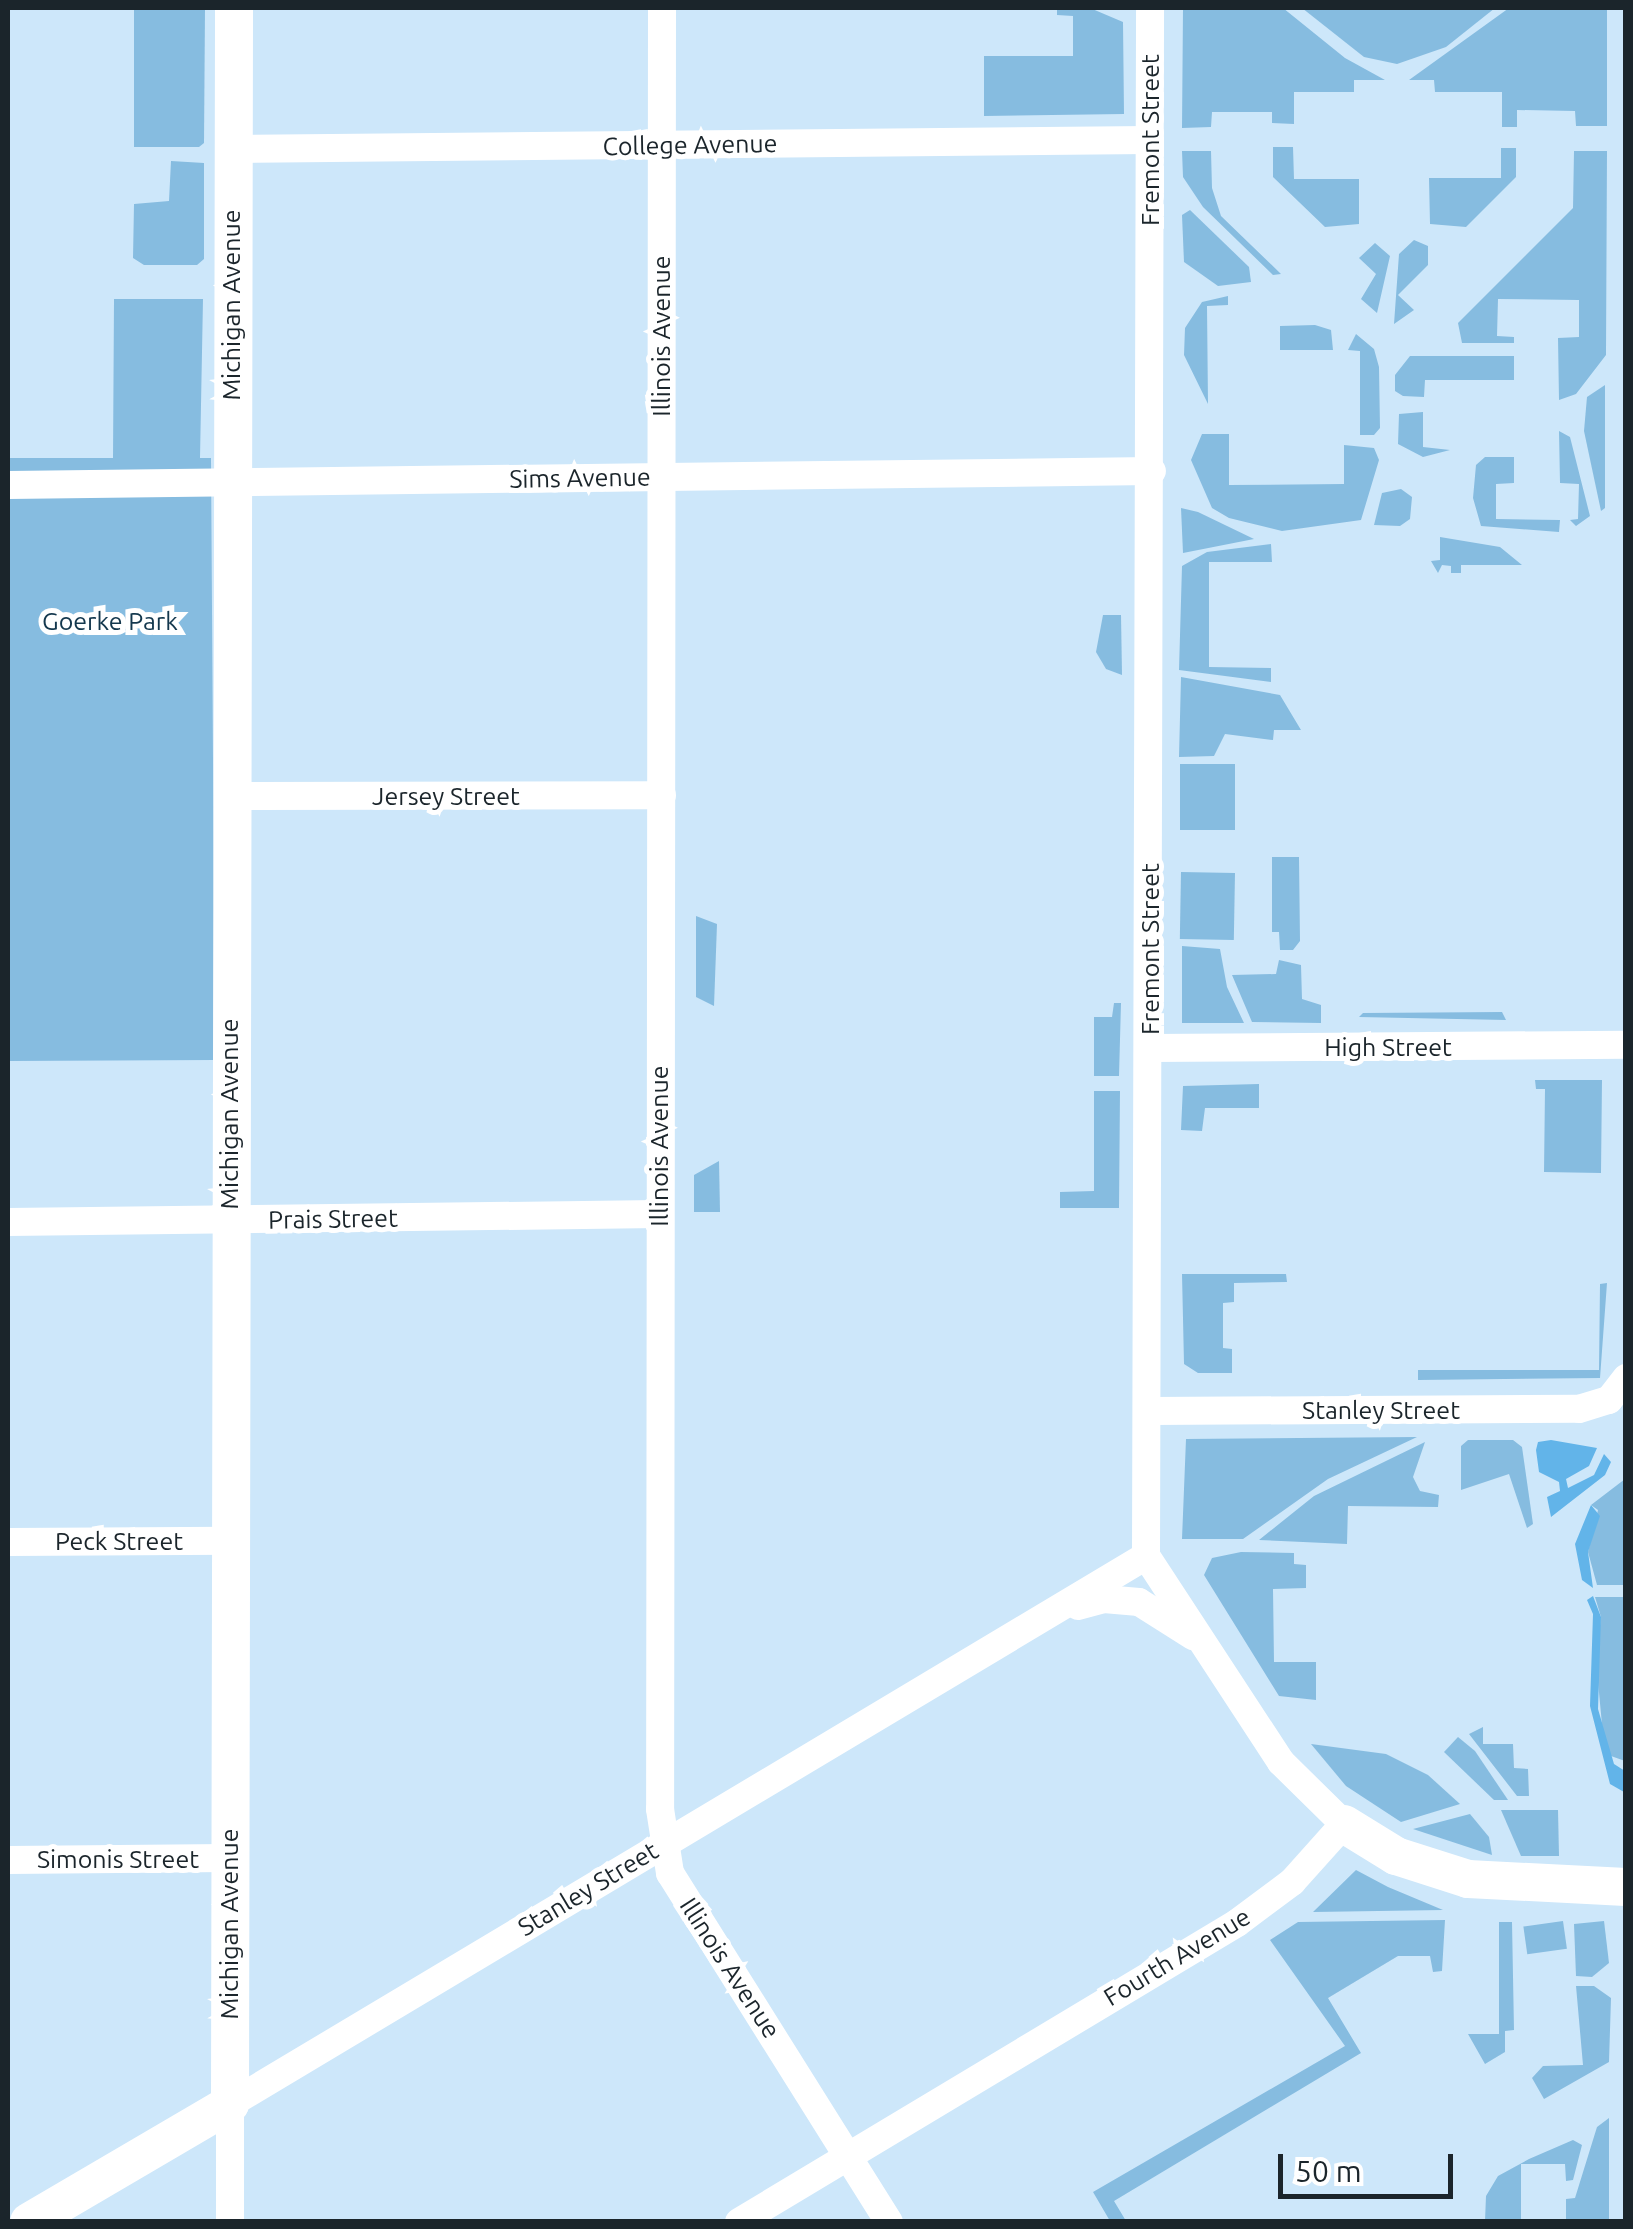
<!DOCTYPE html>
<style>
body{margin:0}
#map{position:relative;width:1633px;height:2229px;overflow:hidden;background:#cde7fa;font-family:Ubuntu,sans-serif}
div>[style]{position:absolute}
.green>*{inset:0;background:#86bce0;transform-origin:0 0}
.water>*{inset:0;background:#62b4e9}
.street>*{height:28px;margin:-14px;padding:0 14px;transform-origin:14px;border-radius:14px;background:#fff}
.secondary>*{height:38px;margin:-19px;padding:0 19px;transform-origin:19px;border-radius:19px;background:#fff}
span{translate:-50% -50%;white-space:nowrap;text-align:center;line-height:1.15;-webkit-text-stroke:10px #fff;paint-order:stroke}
.street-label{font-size:25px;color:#1b252b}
.park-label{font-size:25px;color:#13374d}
.frame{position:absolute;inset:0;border:10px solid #1b252b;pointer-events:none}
.scale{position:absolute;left:1278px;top:2154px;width:175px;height:45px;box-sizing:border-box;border:5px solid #1b252b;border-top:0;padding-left:12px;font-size:30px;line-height:35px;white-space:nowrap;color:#1b252b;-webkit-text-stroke:8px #fff;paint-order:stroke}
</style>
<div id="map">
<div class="green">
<i style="clip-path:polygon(134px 8px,205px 8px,204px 143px,199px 147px,134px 147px)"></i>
<i style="clip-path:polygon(1057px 8px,1090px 8px,1123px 22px,1124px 114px,984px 116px,984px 56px,1073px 56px,1073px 16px,1057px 15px)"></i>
<i style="clip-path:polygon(1183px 8px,1283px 8px,1345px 58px,1385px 80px,1354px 80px,1354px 92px,1294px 92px,1294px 124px,1272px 123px,1272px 112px,1212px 112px,1211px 127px,1182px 128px)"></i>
<i style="clip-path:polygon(1302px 8px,1495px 8px,1446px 47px,1397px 64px,1364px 57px)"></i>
<i style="clip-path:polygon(1509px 8px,1607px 8px,1607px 126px,1576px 126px,1575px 111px,1517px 110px,1517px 127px,1502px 127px,1502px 92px,1435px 92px,1434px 80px,1409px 80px)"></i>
<i style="clip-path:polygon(1273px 147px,1293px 147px,1294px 179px,1359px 179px,1359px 224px,1325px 227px,1273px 177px)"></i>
<i style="clip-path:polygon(1501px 148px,1516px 148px,1516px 177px,1466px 227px,1430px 224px,1429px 178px,1501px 178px)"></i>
<i style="clip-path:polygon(1182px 151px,1211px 151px,1212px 188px,1221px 216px,1281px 274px,1273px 275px,1203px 207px,1183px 177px)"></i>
<i style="clip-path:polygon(1574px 151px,1607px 151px,1606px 355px,1576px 394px,1559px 400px,1558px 338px,1579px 337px,1579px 300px,1498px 299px,1497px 336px,1514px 337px,1514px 343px,1462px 343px,1458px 323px,1573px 208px)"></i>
<i style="clip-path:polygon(171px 161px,204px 163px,204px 259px,197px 265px,144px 265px,133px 258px,134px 204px,169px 201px)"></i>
<i style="clip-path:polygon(1190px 210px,1249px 267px,1251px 282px,1218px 286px,1184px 262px,1182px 215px)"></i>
<i style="clip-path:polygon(1414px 240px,1428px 246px,1428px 265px,1398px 295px,1414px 310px,1394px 324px,1399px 254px)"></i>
<i style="clip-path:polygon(1375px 243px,1390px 256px,1377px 313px,1361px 299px,1376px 274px,1359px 258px)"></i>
<i style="clip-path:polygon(1228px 296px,1228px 305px,1207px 306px,1208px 404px,1184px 355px,1185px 328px,1202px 302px)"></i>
<i style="clip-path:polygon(114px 299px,203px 299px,200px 458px,211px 458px,215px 1060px,8px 1061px,8px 458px,113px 458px)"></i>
<i style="clip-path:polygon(1315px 325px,1331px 330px,1333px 350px,1280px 350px,1280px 326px)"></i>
<i style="clip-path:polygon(1356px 334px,1374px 349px,1379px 367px,1380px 428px,1374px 435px,1360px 435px,1360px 351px,1348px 350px)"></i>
<i style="clip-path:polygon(1410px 356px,1514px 356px,1514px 380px,1425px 380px,1424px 397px,1403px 396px,1395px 391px,1395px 375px)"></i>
<i style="clip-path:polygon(1605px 385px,1605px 508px,1601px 511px,1584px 431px,1587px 397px)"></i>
<i style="clip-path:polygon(1423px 412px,1423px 447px,1450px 450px,1423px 457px,1398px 444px,1399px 414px)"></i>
<i style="clip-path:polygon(1559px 431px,1570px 437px,1590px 516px,1576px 526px,1570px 520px,1578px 519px,1579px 484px,1560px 483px)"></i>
<i style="clip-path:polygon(1202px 434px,1229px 434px,1229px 485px,1344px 484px,1344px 445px,1374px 448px,1379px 460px,1361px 520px,1282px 531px,1229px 518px,1212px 508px,1191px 460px)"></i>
<i style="clip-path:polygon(1485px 457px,1514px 457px,1514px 483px,1496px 484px,1496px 519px,1560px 520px,1559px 532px,1481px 526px,1473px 498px,1476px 465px)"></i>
<i style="clip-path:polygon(1401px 489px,1412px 497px,1410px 519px,1400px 526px,1374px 525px,1382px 493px)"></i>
<i style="clip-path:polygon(1181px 508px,1198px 512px,1254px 539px,1183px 553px)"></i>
<i style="clip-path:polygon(1440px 537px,1500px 547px,1522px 565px,1461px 565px,1461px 573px,1451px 573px,1451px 566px,1442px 565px,1438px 573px,1431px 561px,1440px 560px)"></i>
<i style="clip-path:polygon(1271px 544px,1272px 562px,1209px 562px,1209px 667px,1271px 668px,1271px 682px,1179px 670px,1182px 566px,1207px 552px)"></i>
<i style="clip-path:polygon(1103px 615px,1121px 615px,1122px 675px,1106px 669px,1096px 652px)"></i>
<i style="clip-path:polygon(1181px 677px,1280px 695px,1301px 730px,1274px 730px,1273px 740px,1225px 734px,1214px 756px,1179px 757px)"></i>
<i style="left:1180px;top:764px;width:55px;height:66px"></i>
<i style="clip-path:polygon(1272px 857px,1299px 857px,1300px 941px,1293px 950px,1280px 950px,1279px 932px,1272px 932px)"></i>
<i style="left:1181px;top:872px;width:54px;height:67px;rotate:1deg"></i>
<i style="clip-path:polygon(696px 916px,717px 924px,714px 1006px,696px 997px)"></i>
<i style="clip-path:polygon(1182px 946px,1220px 949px,1227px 987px,1244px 1023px,1182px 1023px)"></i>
<i style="clip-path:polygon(1279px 960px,1301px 965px,1302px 999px,1321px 1005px,1321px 1023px,1252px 1022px,1232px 975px,1276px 974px)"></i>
<i style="clip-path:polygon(1114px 1003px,1121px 1003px,1119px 1076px,1094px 1076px,1094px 1017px,1112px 1017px)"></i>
<i style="clip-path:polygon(1502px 1012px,1506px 1020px,1359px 1017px,1363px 1013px)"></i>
<i style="clip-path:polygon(1535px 1080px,1602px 1080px,1601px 1173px,1544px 1172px,1545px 1089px,1536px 1089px)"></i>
<i style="clip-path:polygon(1259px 1084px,1259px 1108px,1205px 1108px,1202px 1131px,1181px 1130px,1183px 1086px)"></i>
<i style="clip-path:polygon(1094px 1091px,1120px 1091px,1119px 1208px,1060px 1208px,1060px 1192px,1094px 1191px)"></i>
<i style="clip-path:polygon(719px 1161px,720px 1212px,694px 1212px,694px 1175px)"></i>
<i style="clip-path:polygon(1182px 1274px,1286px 1274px,1287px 1282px,1234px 1283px,1234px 1302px,1223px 1303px,1223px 1348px,1232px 1349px,1232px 1373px,1198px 1373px,1184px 1364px)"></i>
<i style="clip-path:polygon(1607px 1283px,1600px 1378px,1418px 1380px,1418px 1370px,1599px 1370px,1600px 1284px)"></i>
<i style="clip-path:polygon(1417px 1437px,1328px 1479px,1243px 1539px,1182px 1539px,1186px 1439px)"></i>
<i style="clip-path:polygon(1468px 1440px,1513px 1440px,1522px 1447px,1533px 1524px,1527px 1528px,1509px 1474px,1461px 1490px,1461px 1446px)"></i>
<i style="clip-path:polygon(1425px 1442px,1413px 1477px,1420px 1491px,1439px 1495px,1438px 1507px,1348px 1506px,1347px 1544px,1259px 1540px,1314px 1496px)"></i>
<i style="clip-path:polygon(1625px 1479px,1625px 1585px,1597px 1585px,1588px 1552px,1598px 1510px,1591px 1505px)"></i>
<i style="clip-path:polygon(1241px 1552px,1294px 1553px,1294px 1564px,1306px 1565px,1306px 1588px,1273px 1589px,1274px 1662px,1316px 1662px,1316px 1700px,1279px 1696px,1204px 1575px,1212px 1558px)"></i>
<i style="clip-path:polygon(1595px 1597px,1625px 1597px,1625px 1761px,1611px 1756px,1603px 1735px,1596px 1661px,1601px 1617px)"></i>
<i style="clip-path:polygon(1483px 1727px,1483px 1744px,1513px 1744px,1514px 1768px,1528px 1769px,1529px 1796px,1517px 1796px,1469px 1734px)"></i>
<i style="clip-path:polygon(1458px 1737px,1475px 1751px,1508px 1800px,1494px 1800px,1444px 1752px)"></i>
<i style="clip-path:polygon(1311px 1744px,1386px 1754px,1428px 1775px,1460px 1804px,1401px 1822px,1346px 1786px)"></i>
<i style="clip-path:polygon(1501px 1810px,1558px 1810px,1559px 1856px,1521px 1856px)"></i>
<i style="clip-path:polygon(1470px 1814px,1489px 1837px,1492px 1855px,1413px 1829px)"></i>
<i style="clip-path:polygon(1356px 1870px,1388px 1887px,1443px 1910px,1313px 1912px)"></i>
<i style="clip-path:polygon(1445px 1920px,1442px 1971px,1433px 1972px,1430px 1956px,1398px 1956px,1328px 1998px,1361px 2053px,1114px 2201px,1126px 2221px,1110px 2221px,1093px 2192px,1345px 2046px,1270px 1940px,1298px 1922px)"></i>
<i style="left:1563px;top:1921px;width:28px;height:40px;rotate:82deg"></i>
<i style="clip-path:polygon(1604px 1921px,1609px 1963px,1592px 1977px,1576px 1976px,1574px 1924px)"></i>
<i style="clip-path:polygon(1499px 1922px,1512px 1922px,1514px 2030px,1505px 2031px,1505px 2052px,1485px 2064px,1468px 2034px,1499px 2034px)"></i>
<i style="clip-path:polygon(1576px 1986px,1594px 1986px,1611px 1998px,1609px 2062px,1544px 2099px,1532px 2078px,1543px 2066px,1583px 2065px)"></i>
<i style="clip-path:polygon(1609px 2118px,1609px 2221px,1566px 2221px,1566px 2199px,1575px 2198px,1597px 2127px)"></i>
<i style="clip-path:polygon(1573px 2140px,1582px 2145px,1573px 2180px,1566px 2181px,1565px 2164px,1521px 2164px,1521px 2221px,1485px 2221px,1486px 2196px,1498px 2176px,1529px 2159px)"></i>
</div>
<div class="water">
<i style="clip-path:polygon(1551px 1440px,1597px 1448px,1589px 1466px,1566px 1479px,1568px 1488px,1594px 1475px,1604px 1454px,1611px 1462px,1605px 1475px,1551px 1517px,1547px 1497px,1560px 1491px,1559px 1482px,1539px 1472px,1536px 1450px,1538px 1442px)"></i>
<i style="clip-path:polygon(1591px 1505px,1600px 1516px,1588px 1552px,1593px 1588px,1582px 1580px,1575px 1544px)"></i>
<i style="clip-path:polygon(1593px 1596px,1601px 1617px,1598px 1709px,1614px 1764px,1625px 1771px,1624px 1792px,1610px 1784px,1590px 1706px,1593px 1614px,1587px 1600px)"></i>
</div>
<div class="street">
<i style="left:662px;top:8px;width:1801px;rotate:90.06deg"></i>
<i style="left:660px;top:1809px;width:65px;rotate:81.1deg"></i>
<i style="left:670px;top:1873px;width:412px;rotate:57.9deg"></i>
<i style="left:231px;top:149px;width:918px;rotate:-0.56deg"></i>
<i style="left:8px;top:485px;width:1144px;rotate:-0.7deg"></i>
<i style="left:231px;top:796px;width:431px;rotate:-0.1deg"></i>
<i style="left:1150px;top:1048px;width:476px;rotate:-0.4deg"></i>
<i style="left:8px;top:1222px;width:651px;rotate:-0.7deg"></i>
<i style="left:1151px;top:1411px;width:428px;rotate:-0.3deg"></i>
<i style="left:1579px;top:1409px;width:31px;rotate:-17deg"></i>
<i style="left:1609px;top:1400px;width:28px;rotate:-52deg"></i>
<i style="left:8px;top:1542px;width:222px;rotate:-0.3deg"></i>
<i style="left:1078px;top:1606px;width:27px;rotate:-15deg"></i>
<i style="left:1104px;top:1599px;width:35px;rotate:5deg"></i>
<i style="left:1139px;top:1602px;width:64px;rotate:32.2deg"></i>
<i style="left:8px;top:1860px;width:220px;rotate:-0.5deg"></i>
<i style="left:230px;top:2222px;width:118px;rotate:-90deg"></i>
<i style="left:230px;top:2104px;width:1067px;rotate:-30.89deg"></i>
<i style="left:739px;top:2222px;width:581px;rotate:-30.98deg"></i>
<i style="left:1237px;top:1923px;width:69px;rotate:-36.7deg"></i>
<i style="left:1292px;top:1882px;width:78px;rotate:-48.1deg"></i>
<i style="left:1344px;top:1824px;width:88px;rotate:-135.5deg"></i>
<i style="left:1281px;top:1762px;width:246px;rotate:-123.2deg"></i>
<i style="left:1146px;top:1556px;width:1548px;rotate:-89.85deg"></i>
</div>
<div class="secondary">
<i style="left:1344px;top:1824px;width:61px;rotate:31.6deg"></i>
<i style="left:1396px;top:1856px;width:76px;rotate:17.7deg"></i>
<i style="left:1468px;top:1879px;width:158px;rotate:2.9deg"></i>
<i style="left:29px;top:2222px;width:233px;rotate:-30.4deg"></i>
<i style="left:230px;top:2104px;width:2096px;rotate:-89.89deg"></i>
</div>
<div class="street-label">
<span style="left:1150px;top:140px;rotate:-90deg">Fremont Street</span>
<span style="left:690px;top:145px;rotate:-1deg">College Avenue</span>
<span style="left:231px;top:305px;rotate:-90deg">Michigan Avenue</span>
<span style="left:661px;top:336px;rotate:-90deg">Illinois Avenue</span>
<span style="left:580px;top:478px;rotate:-1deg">Sims Avenue</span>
<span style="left:446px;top:796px">Jersey Street</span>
<span style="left:1150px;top:949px;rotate:-90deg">Fremont Street</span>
<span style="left:1388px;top:1047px">High Street</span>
<span style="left:229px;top:1114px;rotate:-90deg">Michigan Avenue</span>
<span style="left:659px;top:1146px;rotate:-90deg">Illinois Avenue</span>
<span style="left:333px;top:1219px;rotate:-1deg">Prais Street</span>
<span style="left:1381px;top:1410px">Stanley Street</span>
<span style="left:119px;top:1541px">Peck Street</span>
<span style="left:118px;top:1859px">Simonis Street</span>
<span style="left:588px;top:1889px;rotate:-31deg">Stanley Street</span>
<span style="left:229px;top:1924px;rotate:-90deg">Michigan Avenue</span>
<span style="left:1177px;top:1957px;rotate:-31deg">Fourth Avenue</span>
<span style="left:730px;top:1968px;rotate:57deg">Illinois Avenue</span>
</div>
<div class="park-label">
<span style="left:110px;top:621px">Goerke Park</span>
</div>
<div class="frame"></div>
<div class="scale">50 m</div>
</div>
